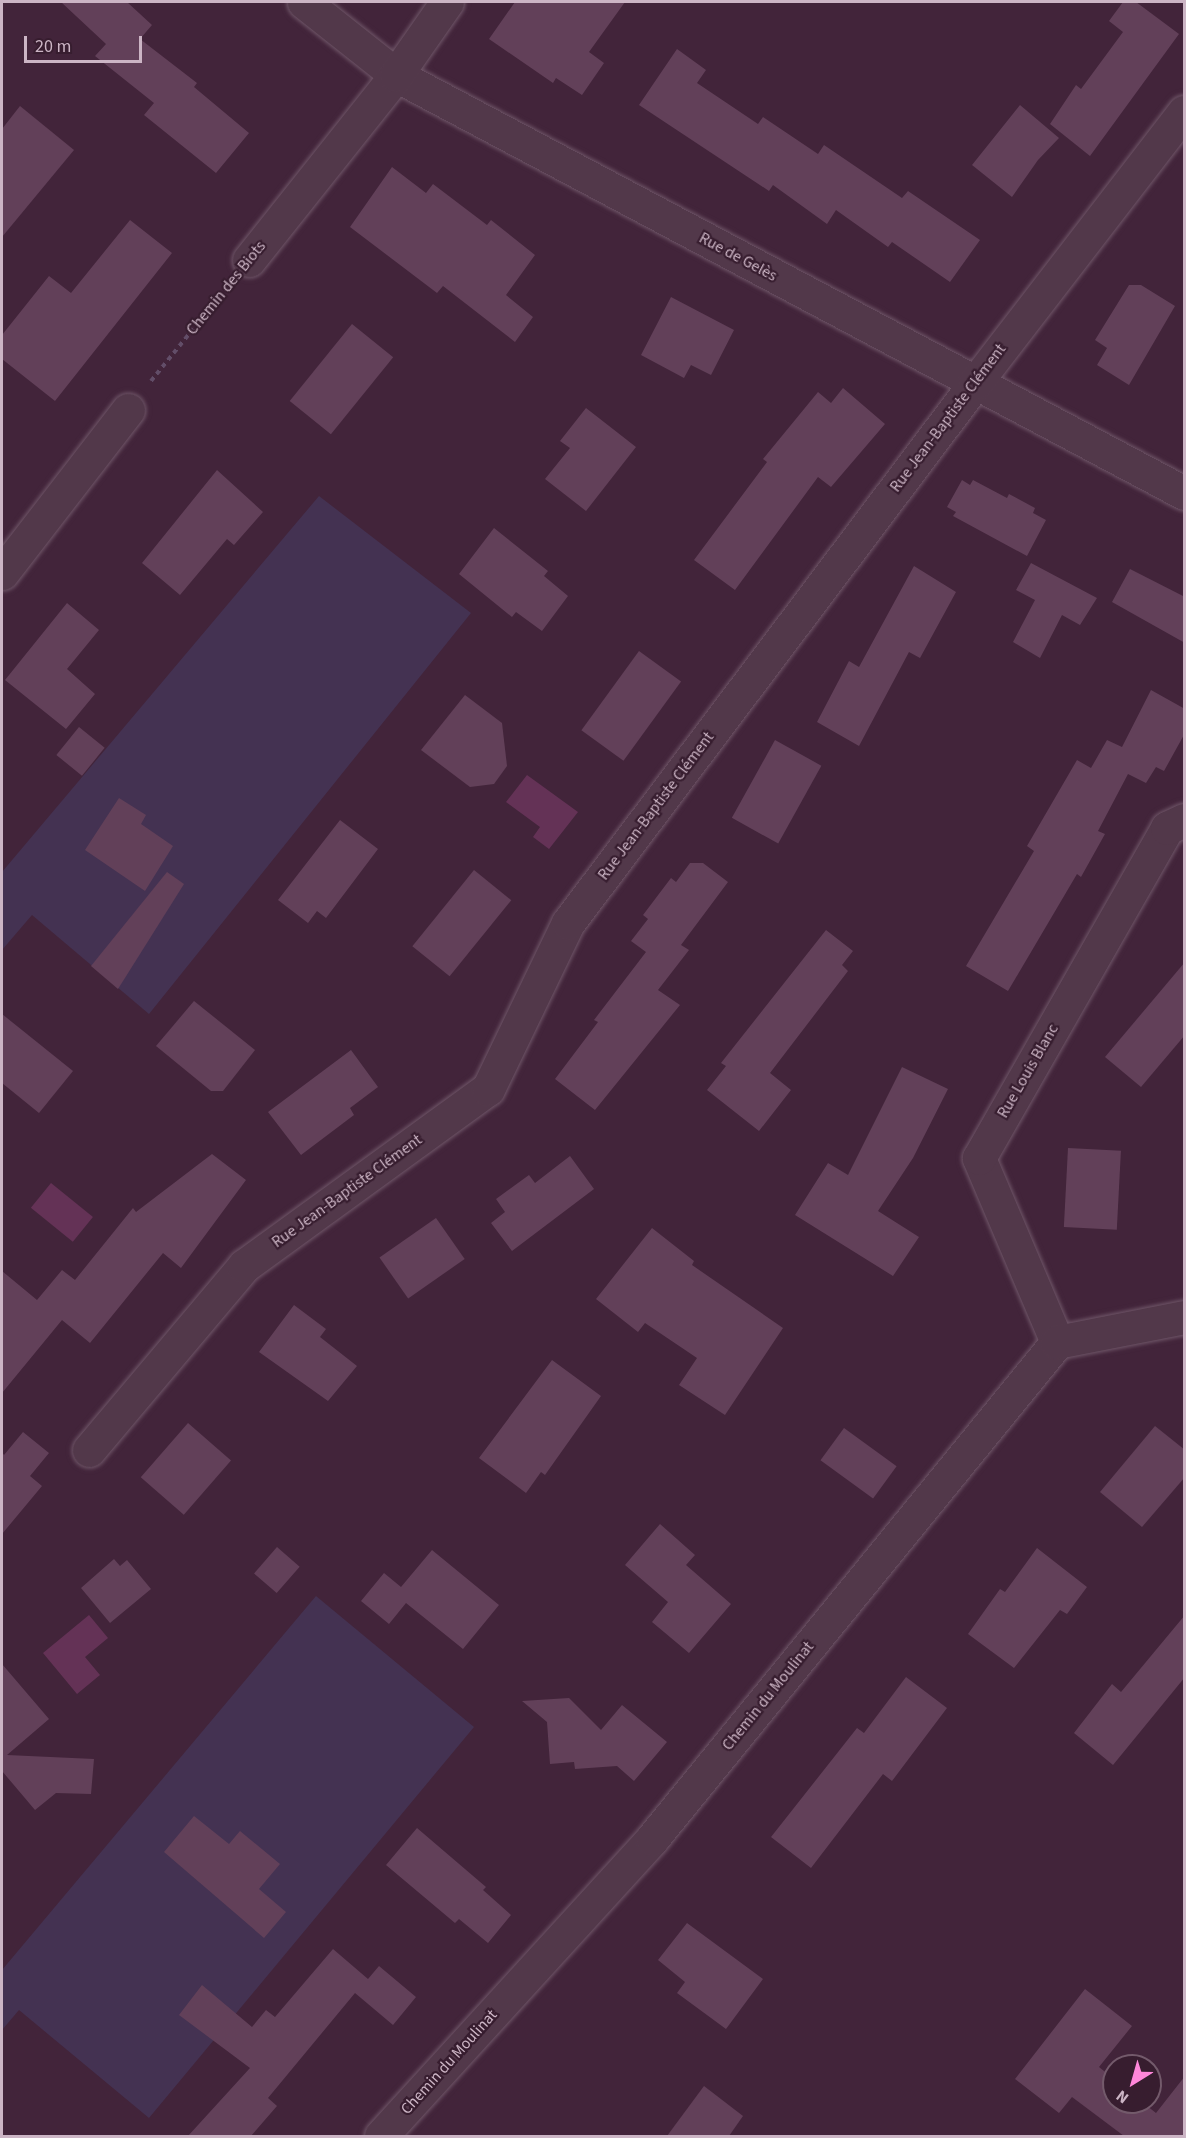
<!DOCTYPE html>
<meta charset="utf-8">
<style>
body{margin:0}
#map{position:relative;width:1186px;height:2138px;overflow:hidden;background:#42243a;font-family:"Source Sans 3",sans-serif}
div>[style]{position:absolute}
.green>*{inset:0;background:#443252}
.water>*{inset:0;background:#643256;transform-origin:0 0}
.building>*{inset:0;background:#624059;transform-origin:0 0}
.path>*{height:4px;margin-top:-2px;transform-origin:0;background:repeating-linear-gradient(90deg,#624d68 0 4.5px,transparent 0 9px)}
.roads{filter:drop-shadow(0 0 2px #6f5668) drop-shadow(0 0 2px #6f5668)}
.minor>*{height:33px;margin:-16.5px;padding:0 16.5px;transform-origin:16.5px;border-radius:16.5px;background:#52384a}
span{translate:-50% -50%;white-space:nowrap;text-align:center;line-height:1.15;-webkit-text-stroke:4.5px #371d2f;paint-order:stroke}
.street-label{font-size:16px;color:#ccb5c5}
.frame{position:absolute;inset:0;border:3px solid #ccb5c5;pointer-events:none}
.north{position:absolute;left:1102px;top:2054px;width:60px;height:60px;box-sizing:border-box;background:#371d2f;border:2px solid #735a6b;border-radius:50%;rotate:217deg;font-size:16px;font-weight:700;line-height:24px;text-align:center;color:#ccb5c5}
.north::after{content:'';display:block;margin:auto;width:21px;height:27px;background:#ff87da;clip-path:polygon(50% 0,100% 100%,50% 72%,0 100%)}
.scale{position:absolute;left:24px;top:36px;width:118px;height:27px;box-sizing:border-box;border:3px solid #ccb5c5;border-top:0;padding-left:8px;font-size:18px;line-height:21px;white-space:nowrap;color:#ccb5c5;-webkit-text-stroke:4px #371d2f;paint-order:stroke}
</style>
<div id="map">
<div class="green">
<i style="clip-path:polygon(319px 496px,471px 613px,149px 1014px,32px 915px,2px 950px,2px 872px)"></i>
<i style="clip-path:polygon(316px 1596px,474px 1727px,149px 2118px,19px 2010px,2px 2030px,2px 1970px)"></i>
</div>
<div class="water">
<i style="clip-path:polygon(527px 775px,578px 812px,549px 849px,533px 837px,540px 827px,506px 802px)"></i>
<i style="left:51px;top:1183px;width:54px;height:32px;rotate:39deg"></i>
<i style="clip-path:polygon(89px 1615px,108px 1638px,85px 1657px,100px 1675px,77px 1694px,43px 1653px)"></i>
</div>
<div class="building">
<i style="clip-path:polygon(61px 2px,127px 2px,152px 25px,140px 39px,197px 83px,194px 87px,249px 133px,216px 173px,144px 115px,154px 103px,95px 56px,106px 44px)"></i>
<i style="clip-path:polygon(515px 2px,625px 2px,589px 52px,604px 63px,582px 95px,556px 78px,553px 83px,489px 39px)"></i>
<i style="clip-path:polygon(1123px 2px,1136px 2px,1179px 34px,1090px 156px,1050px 124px,1076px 85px,1081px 89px,1123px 32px,1109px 21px)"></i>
<i style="clip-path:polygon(677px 49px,706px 70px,697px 83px,758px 124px,763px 117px,818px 154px,824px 145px,902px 198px,908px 191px,980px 240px,950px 282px,892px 242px,888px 247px,836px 210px,827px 224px,773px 185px,769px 191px,639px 105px)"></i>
<i style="clip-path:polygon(1020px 105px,1059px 138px,1038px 160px,1012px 197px,972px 165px)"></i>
<i style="clip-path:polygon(20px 106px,74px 150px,2px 237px,2px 129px)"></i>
<i style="clip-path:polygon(392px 167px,426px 193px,433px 184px,487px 225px,491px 220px,535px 255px,506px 295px,533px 317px,515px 342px,443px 286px,437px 293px,350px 227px)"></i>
<i style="clip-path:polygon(130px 220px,172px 253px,55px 401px,2px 359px,2px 335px,49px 276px,71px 293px)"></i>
<i style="clip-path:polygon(1129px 285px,1141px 285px,1175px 306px,1129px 385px,1097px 365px,1107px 348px,1095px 340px)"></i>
<i style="clip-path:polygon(671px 297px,734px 330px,711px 375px,691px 365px,684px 378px,641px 355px)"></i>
<i style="left:352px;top:324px;width:53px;height:99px;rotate:39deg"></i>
<i style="clip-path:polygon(843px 388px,885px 424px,831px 487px,818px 477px,735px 590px,694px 560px,767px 462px,763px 459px,818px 392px,831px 403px)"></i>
<i style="clip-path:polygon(586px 408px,636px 447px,586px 511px,545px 479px,570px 448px,560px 441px)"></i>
<i style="clip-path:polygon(217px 470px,263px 512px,234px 545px,227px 539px,180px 595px,142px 563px)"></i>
<i style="clip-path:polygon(962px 480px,970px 485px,973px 480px,1007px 498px,1009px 494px,1035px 508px,1033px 513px,1046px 520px,1027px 556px,953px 516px,956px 512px,947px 507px)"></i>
<i style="clip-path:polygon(494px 528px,548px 571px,544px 576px,568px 596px,542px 631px,516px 612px,512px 617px,459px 574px)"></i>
<i style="clip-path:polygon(1031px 563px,1097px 598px,1080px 625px,1062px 615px,1040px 658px,1013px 642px,1035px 600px,1016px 590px)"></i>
<i style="clip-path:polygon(914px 566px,956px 592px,920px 658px,909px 652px,859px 746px,817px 722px,849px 661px,859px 667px)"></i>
<i style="clip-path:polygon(1130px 569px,1185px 597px,1185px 643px,1112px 602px)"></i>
<i style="clip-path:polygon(67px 603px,99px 630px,67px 669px,95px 694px,66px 729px,5px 680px)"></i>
<i style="left:639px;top:651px;width:52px;height:98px;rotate:36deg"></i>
<i style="clip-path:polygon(1151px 690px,1185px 709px,1185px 733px,1164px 771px,1156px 767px,1146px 783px,1128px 774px,1098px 831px,1105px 834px,1081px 877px,1077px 874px,1008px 991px,966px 966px,1034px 851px,1027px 846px,1077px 760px,1091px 768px,1107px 740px,1122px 747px)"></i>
<i style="clip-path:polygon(465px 695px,502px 723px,507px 766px,494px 784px,470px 787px,421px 750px)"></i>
<i style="left:79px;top:727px;width:33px;height:36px;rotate:39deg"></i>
<i style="left:775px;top:740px;width:53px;height:89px;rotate:29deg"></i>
<i style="clip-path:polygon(119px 798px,146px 815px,141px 824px,173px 846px,145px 891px,85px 850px)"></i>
<i style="clip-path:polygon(340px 820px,378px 849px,326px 918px,317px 911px,308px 923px,278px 900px)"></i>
<i style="clip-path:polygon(690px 863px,703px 863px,728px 882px,681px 945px,689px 950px,658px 990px,680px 1005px,595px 1110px,555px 1079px,598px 1022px,594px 1020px,646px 952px,631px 941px,648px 919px,643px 915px,671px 878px,676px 882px)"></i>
<i style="left:474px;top:870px;width:48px;height:98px;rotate:39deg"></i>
<i style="clip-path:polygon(167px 872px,184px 884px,118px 989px,91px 966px)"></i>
<i style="clip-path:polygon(826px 930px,853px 951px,842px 965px,848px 971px,770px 1073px,791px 1090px,759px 1131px,707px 1090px,726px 1066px,721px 1063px)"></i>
<i style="clip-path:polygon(1185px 962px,1185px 1035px,1141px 1087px,1105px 1057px)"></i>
<i style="clip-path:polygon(194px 1001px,255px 1050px,223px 1091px,211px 1091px,156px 1046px)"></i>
<i style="clip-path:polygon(2px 1014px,73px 1071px,39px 1113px,2px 1083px)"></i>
<i style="clip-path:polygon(351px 1050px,378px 1087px,350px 1108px,354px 1115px,301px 1155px,268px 1112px)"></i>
<i style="clip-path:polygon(902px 1067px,948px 1089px,913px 1158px,878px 1211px,919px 1237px,893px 1276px,795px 1215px,828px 1163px,848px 1175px)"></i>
<i style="left:1068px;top:1148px;width:53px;height:79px;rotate:3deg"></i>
<i style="clip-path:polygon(212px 1154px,246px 1180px,181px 1268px,163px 1253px,90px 1343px,62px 1320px,2px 1393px,2px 1271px,37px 1300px,62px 1270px,75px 1280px,133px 1208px,136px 1212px)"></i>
<i style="clip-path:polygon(570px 1156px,594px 1189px,512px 1251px,491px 1223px,505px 1212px,496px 1199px,529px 1175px,535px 1183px)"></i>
<i style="left:436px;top:1218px;width:50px;height:69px;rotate:55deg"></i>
<i style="clip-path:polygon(652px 1228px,694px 1261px,692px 1265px,783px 1328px,725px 1415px,679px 1385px,697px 1358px,645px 1323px,638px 1332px,596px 1299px)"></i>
<i style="clip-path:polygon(294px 1305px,326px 1329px,320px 1337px,357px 1366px,328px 1401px,259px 1352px)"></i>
<i style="clip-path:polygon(552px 1360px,601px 1396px,545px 1475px,541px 1472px,526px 1493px,479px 1458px)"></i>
<i style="left:188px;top:1423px;width:57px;height:72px;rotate:41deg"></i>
<i style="clip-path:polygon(1155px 1426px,1185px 1450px,1185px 1477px,1142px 1527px,1100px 1492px)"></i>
<i style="left:844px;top:1428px;width:65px;height:40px;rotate:36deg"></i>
<i style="clip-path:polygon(23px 1432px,49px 1453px,30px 1476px,42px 1486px,2px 1534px,2px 1452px,4px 1455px)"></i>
<i style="clip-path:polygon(660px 1524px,695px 1555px,686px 1565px,731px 1604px,689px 1653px,652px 1622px,668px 1602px,625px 1565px)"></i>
<i style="left:277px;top:1547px;width:30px;height:35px;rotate:41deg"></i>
<i style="clip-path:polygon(1037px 1548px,1087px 1587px,1067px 1614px,1060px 1610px,1014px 1668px,968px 1634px,1000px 1589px,1005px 1592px)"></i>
<i style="clip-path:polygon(432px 1550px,499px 1605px,463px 1649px,406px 1603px,389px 1624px,361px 1601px,384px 1573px,401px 1587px)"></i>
<i style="clip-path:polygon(114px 1559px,120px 1566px,127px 1560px,151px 1589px,110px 1623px,81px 1588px)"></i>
<i style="clip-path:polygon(1185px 1615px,1185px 1677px,1113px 1765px,1074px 1733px,1112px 1684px,1121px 1692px)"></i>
<i style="clip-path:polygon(2px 1664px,49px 1719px,7px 1755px,94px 1759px,91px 1794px,56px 1793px,35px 1810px,2px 1771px)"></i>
<i style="clip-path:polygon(906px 1677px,947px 1708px,892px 1781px,883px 1774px,811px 1868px,771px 1837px,857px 1728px,864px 1733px)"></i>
<i style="clip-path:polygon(569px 1698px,601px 1730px,622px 1705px,667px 1742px,634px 1781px,617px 1766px,575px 1769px,574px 1762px,550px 1764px,547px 1722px,522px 1701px)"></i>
<i style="clip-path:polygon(194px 1816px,229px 1844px,240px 1831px,280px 1864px,259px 1889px,286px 1912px,264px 1938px,164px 1852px)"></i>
<i style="clip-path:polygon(417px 1828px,486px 1887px,483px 1890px,511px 1915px,488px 1943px,459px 1919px,455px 1923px,386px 1865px)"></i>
<i style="clip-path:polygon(687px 1923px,763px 1979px,726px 2029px,677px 1993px,685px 1982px,658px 1960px)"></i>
<i style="clip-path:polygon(333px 1949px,368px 1979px,379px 1966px,416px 1997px,393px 2025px,355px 1993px,268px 2098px,277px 2106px,251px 2136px,188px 2136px,250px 2068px,179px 2015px,202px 1985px,252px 2027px,266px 2010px,275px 2017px)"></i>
<i style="clip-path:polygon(1085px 1989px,1132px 2026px,1099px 2067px,1114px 2079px,1114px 2102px,1142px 2102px,1156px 2113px,1185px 2076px,1185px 2136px,1124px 2136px,1072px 2097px,1059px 2113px,1015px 2079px)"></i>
<i style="clip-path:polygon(704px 2086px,743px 2116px,729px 2136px,667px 2136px)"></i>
</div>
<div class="path">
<i style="left:151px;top:381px;width:121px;rotate:-51deg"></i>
</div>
<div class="roads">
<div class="minor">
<i style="left:304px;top:2px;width:117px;rotate:38.4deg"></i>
<i style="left:396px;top:75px;width:892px;rotate:27.94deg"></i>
<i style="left:249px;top:260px;width:236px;rotate:-51.5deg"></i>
<i style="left:396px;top:75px;width:89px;rotate:-55.1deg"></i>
<i style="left:2px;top:573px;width:206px;rotate:-52.3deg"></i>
<i style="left:1057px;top:1342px;width:200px;rotate:-113deg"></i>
<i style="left:979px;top:1158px;width:380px;rotate:-60.3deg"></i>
<i style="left:1167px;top:828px;width:19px;rotate:-25deg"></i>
<i style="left:89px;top:1450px;width:241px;rotate:-49.9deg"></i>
<i style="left:244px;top:1266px;width:301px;rotate:-36deg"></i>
<i style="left:488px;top:1089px;width:184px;rotate:-64.3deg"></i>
<i style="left:568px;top:923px;width:676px;rotate:-52.99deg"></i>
<i style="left:975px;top:383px;width:342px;rotate:-52.4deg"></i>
<i style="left:381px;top:2136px;width:402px;rotate:-47.6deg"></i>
<i style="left:652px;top:1839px;width:641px;rotate:-50.82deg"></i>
<i style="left:1057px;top:1342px;width:129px;rotate:-11.1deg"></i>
</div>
</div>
<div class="street-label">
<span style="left:738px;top:257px;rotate:28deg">Rue de Gelès</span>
<span style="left:226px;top:288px;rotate:-51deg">Chemin des Biots</span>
<span style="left:948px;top:418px;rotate:-53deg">Rue Jean-Baptiste Clément</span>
<span style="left:656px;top:806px;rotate:-53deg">Rue Jean-Baptiste Clément</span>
<span style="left:1028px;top:1071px;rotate:-60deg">Rue Louis Blanc</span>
<span style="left:347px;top:1191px;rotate:-36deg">Rue Jean-Baptiste Clément</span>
<span style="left:768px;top:1696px;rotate:-51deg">Chemin du Moulinat</span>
<span style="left:449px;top:2062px;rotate:-48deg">Chemin du Moulinat</span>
</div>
<div class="frame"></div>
<div class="north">N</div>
<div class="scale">20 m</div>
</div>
